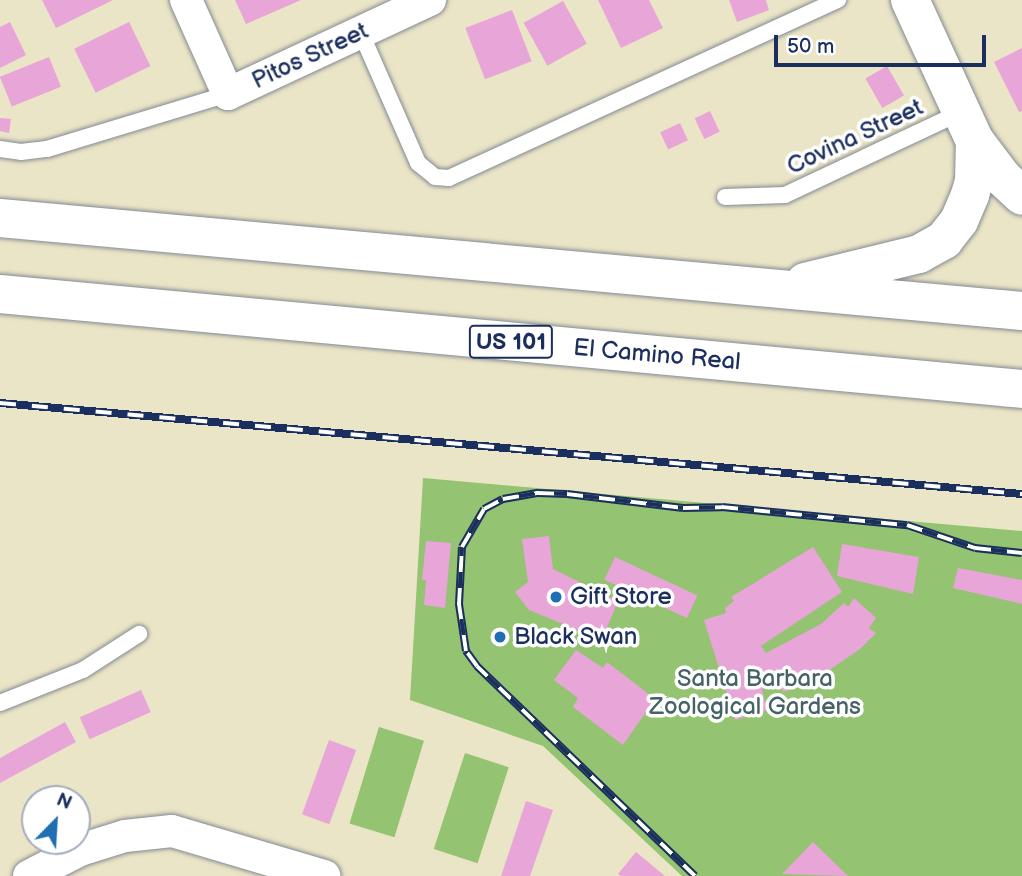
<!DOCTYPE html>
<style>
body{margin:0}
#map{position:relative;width:1022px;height:876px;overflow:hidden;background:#ebe5c7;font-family:"Balsamiq Sans",sans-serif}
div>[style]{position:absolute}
.green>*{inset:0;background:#94c371;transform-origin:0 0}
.building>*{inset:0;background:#e8a5d7;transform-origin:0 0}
.roads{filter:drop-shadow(0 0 2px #838a92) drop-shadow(0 0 2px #838a92)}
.service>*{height:16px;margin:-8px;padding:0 8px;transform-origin:8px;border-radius:8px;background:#fff}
.minor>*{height:32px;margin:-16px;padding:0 16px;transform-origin:16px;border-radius:16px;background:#fff}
.secondary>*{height:38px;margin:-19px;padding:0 19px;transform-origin:19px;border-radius:19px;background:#fff}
.motorway>*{height:38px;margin:-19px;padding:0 19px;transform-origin:19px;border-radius:19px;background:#fff}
.rail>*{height:8px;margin-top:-4px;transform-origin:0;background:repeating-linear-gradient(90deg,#fff 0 16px,#1b2f5e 0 32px);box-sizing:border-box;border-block:2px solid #1b2f5e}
.dots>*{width:19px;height:19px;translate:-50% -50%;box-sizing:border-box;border:4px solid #fff;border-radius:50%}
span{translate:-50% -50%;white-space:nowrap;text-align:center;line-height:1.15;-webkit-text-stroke:7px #fff;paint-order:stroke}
.shield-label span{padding:2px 5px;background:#fff;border:2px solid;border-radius:5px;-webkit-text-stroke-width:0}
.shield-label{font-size:23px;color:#1b2f5e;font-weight:700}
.street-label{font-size:24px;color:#1b2f5e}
.poi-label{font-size:24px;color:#1b2f5e}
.left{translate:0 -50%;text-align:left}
.park-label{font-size:24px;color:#456365}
.north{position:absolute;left:21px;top:785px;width:70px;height:70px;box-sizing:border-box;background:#fff;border:2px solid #a4acbf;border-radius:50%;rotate:24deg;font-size:19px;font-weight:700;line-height:28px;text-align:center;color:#1b2f5e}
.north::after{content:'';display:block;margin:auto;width:24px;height:32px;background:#1f6fb2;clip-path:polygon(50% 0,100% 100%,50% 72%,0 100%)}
.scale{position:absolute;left:774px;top:35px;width:212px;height:32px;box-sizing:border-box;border:4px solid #1b2f5e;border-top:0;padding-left:9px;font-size:21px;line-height:24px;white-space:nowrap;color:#1b2f5e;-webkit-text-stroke:5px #fff;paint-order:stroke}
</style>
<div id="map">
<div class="green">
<i style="clip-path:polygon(423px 478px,1022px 531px,1022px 876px,682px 876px,543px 746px,410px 700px)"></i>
<i style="left:379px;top:727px;width:47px;height:101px;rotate:17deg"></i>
<i style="left:465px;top:753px;width:46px;height:101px;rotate:18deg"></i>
</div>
<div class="building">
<i style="clip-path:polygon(42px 0,113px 0,56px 28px)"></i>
<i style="clip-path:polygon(235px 0,301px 0,246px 24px)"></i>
<i style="clip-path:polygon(598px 0,649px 0,663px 28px,621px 48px)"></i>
<i style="clip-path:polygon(729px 0,766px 0,769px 10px,737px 22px)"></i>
<i style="left:563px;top:1px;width:49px;height:45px;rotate:61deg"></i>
<i style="left:512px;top:10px;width:55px;height:50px;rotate:69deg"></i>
<i style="clip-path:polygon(10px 22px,26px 55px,0 68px,0 27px)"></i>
<i style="left:129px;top:22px;width:49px;height:61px;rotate:64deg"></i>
<i style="clip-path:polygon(1022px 48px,1022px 111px,1019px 112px,994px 62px)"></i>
<i style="left:49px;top:57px;width:32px;height:53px;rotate:68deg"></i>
<i style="left:887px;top:66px;width:34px;height:25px;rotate:60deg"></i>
<i style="left:710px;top:111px;width:23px;height:17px;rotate:65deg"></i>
<i style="clip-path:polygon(0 118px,11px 119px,9px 133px,0 131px)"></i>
<i style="left:680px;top:123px;width:19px;height:22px;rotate:65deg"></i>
<i style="clip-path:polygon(549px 536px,553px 569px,618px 601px,602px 640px,529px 610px,515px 592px,528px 582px,522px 539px)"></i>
<i style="clip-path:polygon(426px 541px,451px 543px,445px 608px,424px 605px,426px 580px,422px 580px)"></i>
<i style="clip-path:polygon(842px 544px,919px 557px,913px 594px,837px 576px)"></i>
<i style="clip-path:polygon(813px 547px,842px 592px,761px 646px,766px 653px,821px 624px,844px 603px,848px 607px,854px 598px,876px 618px,869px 628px,876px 633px,860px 649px,812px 682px,783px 692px,780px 683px,762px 689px,767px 710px,735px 720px,704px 620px,726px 613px,725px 608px,734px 601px,731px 597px)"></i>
<i style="left:615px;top:557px;width:91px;height:25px;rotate:25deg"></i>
<i style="clip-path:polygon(958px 568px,1022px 580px,1022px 604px,953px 588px)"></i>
<i style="clip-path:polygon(576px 650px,603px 668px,607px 662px,655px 699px,623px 745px,573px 707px,578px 698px,554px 680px)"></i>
<i style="left:141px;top:690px;width:24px;height:67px;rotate:66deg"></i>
<i style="clip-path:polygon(65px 722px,76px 742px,0 783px,0 758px)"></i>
<i style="left:329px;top:740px;width:29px;height:79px;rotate:20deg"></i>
<i style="clip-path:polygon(526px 801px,553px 810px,530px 876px,501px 876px)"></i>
<i style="clip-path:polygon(813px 842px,848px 876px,782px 874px)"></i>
<i style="clip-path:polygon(636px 852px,665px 876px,621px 876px,618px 874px)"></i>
</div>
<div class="roads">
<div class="service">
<i style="left:361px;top:33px;width:142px;rotate:66.3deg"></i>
<i style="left:418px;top:163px;width:22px;rotate:39deg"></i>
<i style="left:435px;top:177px;width:14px;rotate:4deg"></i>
<i style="left:449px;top:178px;width:428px;rotate:-24.6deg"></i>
<i style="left:0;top:149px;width:21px;rotate:8deg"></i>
<i style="left:21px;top:152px;width:26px;rotate:-7deg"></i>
<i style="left:47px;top:149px;width:189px;rotate:-16.9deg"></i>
<i style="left:725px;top:197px;width:60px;rotate:-1.9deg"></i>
<i style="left:785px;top:195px;width:195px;rotate:-25.2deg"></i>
<i style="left:0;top:703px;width:89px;rotate:-21.7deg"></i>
<i style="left:83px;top:670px;width:67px;rotate:-32.7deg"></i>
</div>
<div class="minor">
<i style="left:186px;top:0;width:103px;rotate:65.9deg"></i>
<i style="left:228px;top:94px;width:223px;rotate:-25deg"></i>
<i style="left:29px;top:876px;width:57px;rotate:-27deg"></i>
<i style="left:80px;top:850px;width:47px;rotate:-17.3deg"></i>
<i style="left:125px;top:836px;width:47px;rotate:-6.1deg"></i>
<i style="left:172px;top:831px;width:159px;rotate:16.5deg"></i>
</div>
<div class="secondary">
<i style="left:910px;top:0;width:155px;rotate:65.3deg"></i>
</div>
<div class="motorway">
<i style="left:975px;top:141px;width:46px;rotate:52.9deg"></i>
<i style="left:1003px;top:178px;width:26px;rotate:43deg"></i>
<i style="left:0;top:218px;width:1026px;rotate:5.2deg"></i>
<i style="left:805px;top:282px;width:117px;rotate:-13.8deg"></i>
<i style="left:919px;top:254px;width:29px;rotate:-29deg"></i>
<i style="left:944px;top:240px;width:24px;rotate:-52deg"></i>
<i style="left:959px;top:221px;width:28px;rotate:-67deg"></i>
<i style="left:970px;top:195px;width:15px;rotate:-74deg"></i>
<i style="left:974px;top:181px;width:40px;rotate:-88.6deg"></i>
<i style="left:0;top:294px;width:1026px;rotate:5.31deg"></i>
</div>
</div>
<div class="rail">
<i style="left:0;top:403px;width:1026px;rotate:5.09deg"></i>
<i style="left:695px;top:876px;width:303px;rotate:-136.1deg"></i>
<i style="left:477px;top:666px;width:19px;rotate:-126deg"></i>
<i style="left:466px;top:651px;width:48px;rotate:-98.5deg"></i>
<i style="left:459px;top:604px;width:57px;rotate:-87deg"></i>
<i style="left:462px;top:547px;width:44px;rotate:-59.9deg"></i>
<i style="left:484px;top:509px;width:21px;rotate:-28deg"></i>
<i style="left:503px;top:499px;width:36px;rotate:-10deg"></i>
<i style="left:538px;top:493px;width:29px;rotate:2deg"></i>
<i style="left:567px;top:494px;width:117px;rotate:6.9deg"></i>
<i style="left:683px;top:508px;width:39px;rotate:-1deg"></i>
<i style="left:722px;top:507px;width:186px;rotate:5.6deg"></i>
<i style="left:907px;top:525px;width:72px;rotate:18.7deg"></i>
<i style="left:975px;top:548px;width:47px;rotate:6.1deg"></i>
</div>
<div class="dots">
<i style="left:556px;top:597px;background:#1f6fb2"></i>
<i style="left:500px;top:637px;background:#1f6fb2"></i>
</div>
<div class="shield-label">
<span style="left:511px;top:342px">US 101</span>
</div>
<div class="street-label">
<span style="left:310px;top:56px;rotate:-25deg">Pitos Street</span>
<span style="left:855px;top:137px;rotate:-25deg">Covina Street</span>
<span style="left:657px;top:355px;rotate:5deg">El Camino Real</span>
</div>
<div class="poi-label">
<span class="left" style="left:570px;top:597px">Gift Store</span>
<span class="left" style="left:514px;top:637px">Black Swan</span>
</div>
<div class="park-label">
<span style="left:755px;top:693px">Santa Barbara<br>Zoological Gardens</span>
</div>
<div class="north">N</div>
<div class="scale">50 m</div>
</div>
